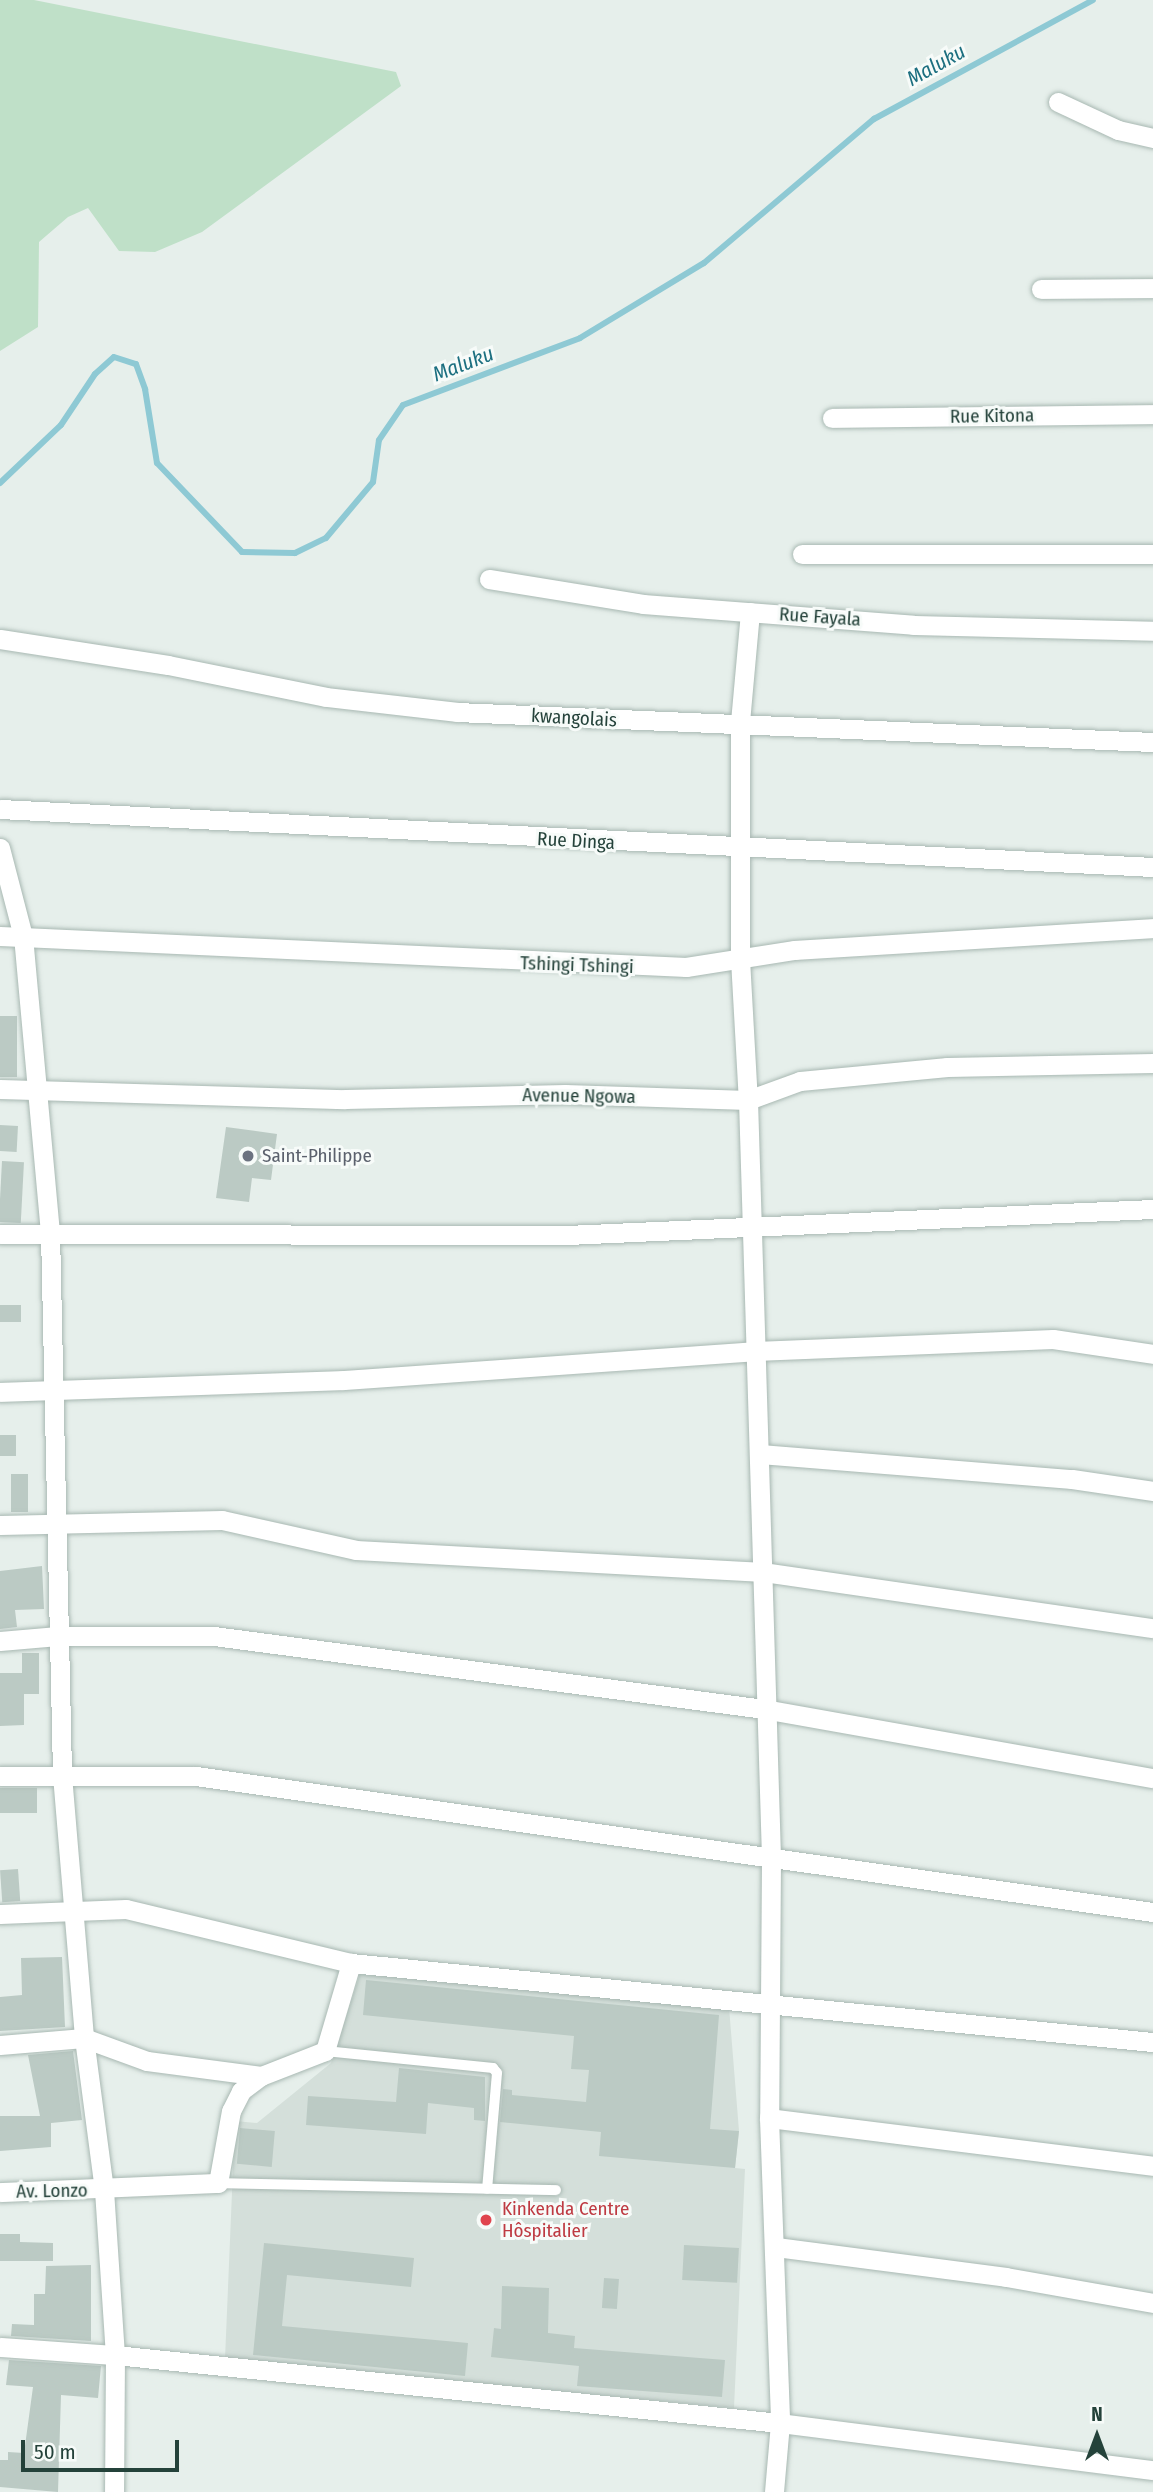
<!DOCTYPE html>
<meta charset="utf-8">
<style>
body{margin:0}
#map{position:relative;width:1153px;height:2492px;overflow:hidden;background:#e6efeb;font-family:"Fira Sans Condensed",sans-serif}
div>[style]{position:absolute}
.built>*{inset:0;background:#d4dfda}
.green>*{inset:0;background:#bfe0c8}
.stream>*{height:6px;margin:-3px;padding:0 3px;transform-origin:3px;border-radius:3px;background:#8ec9d4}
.building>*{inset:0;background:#bbcac4;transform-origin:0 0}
.roads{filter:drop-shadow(0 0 2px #a8b8b2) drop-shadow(0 0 2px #a8b8b2)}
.lane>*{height:10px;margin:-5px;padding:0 5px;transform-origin:5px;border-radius:5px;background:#fff}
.street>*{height:19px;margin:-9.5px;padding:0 9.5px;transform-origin:9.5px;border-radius:9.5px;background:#fff}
.dots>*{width:19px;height:19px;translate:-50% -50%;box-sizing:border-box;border:4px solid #f7fbf9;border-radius:50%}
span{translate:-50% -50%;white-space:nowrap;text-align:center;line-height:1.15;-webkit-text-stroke:6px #f7fbf9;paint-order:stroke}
.street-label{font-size:19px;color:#24423a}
.worship-label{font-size:19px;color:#5b616d}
.left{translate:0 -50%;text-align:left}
.health-label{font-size:19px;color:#be3a42}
.water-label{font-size:21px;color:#1c6f80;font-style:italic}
.north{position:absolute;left:1062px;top:2401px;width:70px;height:70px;-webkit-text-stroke:5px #f7fbf9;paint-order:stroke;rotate:0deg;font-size:19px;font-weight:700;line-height:28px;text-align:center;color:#24423a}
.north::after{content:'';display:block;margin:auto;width:24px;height:32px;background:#24423a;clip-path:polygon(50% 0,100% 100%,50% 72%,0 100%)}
.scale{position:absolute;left:21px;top:2440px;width:158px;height:32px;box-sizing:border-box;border:4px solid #24423a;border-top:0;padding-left:9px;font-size:21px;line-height:24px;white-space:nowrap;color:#24423a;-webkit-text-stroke:5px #f7fbf9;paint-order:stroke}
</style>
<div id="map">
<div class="built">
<i style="clip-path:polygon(360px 1974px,729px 2007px,739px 2131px,735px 2168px,745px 2169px,734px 2408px,225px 2359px,235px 2121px,257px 2123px,331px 2063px)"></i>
</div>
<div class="green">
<i style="clip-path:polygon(0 0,34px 0,396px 72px,401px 86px,202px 232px,155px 252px,119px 251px,88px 208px,68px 217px,39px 242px,38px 327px,0 351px)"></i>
</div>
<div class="stream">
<i style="left:0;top:483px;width:84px;rotate:-43.6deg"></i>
<i style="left:61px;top:425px;width:61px;rotate:-56.3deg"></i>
<i style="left:95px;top:374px;width:25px;rotate:-42deg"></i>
<i style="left:114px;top:357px;width:23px;rotate:18deg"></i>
<i style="left:136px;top:364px;width:27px;rotate:70deg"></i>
<i style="left:145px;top:389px;width:75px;rotate:80.8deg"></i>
<i style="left:157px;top:463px;width:123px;rotate:46.3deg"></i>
<i style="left:242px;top:552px;width:53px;rotate:1.1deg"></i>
<i style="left:295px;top:553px;width:34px;rotate:-26deg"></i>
<i style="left:326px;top:538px;width:73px;rotate:-50deg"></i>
<i style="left:373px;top:482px;width:42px;rotate:-81.9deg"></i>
<i style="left:379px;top:440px;width:42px;rotate:-55.6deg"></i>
<i style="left:403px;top:405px;width:189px;rotate:-20.7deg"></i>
<i style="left:580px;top:338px;width:145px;rotate:-31.2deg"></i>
<i style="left:704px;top:263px;width:223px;rotate:-40.3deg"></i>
<i style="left:874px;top:119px;width:249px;rotate:-28.5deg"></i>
</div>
<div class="building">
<i style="left:0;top:1016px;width:17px;height:61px"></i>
<i style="left:0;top:1125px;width:18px;height:26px;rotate:3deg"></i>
<i style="clip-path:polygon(226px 1127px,277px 1134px,271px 1180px,252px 1178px,249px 1202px,216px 1198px)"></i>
<i style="left:2px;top:1161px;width:22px;height:61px;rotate:3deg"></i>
<i style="left:0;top:1305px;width:21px;height:17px"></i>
<i style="left:0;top:1435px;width:16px;height:21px"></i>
<i style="left:11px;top:1474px;width:17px;height:38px"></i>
<i style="clip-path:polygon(42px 1566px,44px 1609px,15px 1610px,17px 1627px,0 1629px,0 1571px)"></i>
<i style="clip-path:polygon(22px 1653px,39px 1653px,39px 1694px,24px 1694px,24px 1725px,0 1726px,0 1673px,22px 1673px)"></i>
<i style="left:0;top:1788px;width:37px;height:25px"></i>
<i style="left:18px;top:1869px;width:32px;height:18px;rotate:86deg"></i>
<i style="clip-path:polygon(62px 1957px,65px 2027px,0 2031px,0 1997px,22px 1995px,21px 1958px)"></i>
<i style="clip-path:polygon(366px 1980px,719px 2015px,710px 2129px,739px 2131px,735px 2168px,599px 2156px,601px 2132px,500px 2122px,503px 2089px,512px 2090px,512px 2095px,586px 2102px,589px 2070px,571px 2069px,574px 2036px,363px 2015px)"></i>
<i style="clip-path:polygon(73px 2051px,82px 2120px,51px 2123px,51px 2147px,0 2151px,0 2116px,40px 2116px,28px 2055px)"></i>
<i style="clip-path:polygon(399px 2068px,485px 2077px,485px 2121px,474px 2120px,474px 2108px,428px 2103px,426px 2134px,306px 2125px,308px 2096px,396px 2102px)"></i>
<i style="left:240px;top:2128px;width:35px;height:36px;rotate:5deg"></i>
<i style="clip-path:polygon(0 2234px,20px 2234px,20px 2242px,53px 2243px,53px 2261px,0 2261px)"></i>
<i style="clip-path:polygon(264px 2243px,414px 2258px,411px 2287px,287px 2275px,282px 2326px,468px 2343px,465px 2376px,253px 2355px)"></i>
<i style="left:684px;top:2245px;width:55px;height:35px;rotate:3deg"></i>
<i style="clip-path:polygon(91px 2265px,91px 2341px,11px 2336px,12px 2324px,34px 2325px,34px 2294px,45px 2294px,46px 2266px)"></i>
<i style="left:604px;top:2278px;width:15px;height:30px;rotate:4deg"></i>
<i style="clip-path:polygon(502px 2286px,549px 2288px,548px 2333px,575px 2336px,574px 2348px,725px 2360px,722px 2397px,577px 2386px,579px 2366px,491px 2357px,494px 2328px,501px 2329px)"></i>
<i style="clip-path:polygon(9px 2360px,101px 2366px,98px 2398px,61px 2395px,58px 2492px,0 2487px,0 2460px,8px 2460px,8px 2452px,24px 2453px,33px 2387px,6px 2385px)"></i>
</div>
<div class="roads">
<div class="lane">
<i style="left:325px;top:2051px;width:169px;rotate:5.8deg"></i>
<i style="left:493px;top:2068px;width:6px;rotate:51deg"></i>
<i style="left:497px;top:2073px;width:116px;rotate:94.9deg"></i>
<i style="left:218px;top:2183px;width:338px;rotate:1.2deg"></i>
</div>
<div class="street">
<i style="left:1058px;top:102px;width:66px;rotate:25deg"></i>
<i style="left:1118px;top:130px;width:36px;rotate:13deg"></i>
<i style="left:1041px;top:289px;width:112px;rotate:-0.5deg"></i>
<i style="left:832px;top:418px;width:321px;rotate:-0.7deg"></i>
<i style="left:802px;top:554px;width:351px"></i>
<i style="left:489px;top:579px;width:156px;rotate:9.2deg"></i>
<i style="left:643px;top:604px;width:271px;rotate:4.4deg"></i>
<i style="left:913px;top:625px;width:240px;rotate:1.4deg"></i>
<i style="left:750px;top:612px;width:109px;rotate:95.2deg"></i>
<i style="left:740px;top:721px;width:238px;rotate:90deg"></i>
<i style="left:740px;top:959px;width:141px;rotate:86.8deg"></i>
<i style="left:748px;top:1100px;width:759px;rotate:88.26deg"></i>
<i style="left:771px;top:1859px;width:259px;rotate:90.4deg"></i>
<i style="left:769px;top:2118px;width:305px;rotate:87.9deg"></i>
<i style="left:780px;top:2423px;width:69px;rotate:95deg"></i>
<i style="left:0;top:639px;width:170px;rotate:8.8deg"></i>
<i style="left:168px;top:665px;width:161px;rotate:11.4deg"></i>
<i style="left:326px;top:697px;width:132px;rotate:6.5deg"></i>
<i style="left:457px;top:712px;width:697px;rotate:2.47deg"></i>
<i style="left:0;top:809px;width:1154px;rotate:2.88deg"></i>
<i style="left:0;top:848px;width:91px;rotate:75.4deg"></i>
<i style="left:23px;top:936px;width:297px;rotate:84.8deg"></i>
<i style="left:50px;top:1232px;width:543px;rotate:88.73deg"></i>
<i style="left:62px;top:1775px;width:264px;rotate:85.2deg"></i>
<i style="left:84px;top:2038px;width:153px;rotate:82.5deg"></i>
<i style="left:104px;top:2190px;width:165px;rotate:86.2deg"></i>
<i style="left:115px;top:2355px;width:137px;rotate:90.4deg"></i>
<i style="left:0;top:936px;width:687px;rotate:2.59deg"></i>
<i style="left:686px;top:967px;width:110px;rotate:-8.9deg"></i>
<i style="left:795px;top:950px;width:359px;rotate:-3.5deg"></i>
<i style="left:0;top:1089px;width:345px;rotate:1.7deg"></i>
<i style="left:345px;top:1099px;width:220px;rotate:-1.3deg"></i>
<i style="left:565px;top:1094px;width:183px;rotate:1.9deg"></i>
<i style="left:748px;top:1100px;width:55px;rotate:-20.1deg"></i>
<i style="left:800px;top:1081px;width:148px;rotate:-5.4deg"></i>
<i style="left:947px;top:1067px;width:206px;rotate:-1.1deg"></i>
<i style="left:0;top:1234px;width:567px;rotate:0.1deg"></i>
<i style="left:567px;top:1235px;width:587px;rotate:-2.54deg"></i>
<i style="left:0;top:1392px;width:343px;rotate:-2deg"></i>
<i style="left:343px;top:1380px;width:413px;rotate:-4deg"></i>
<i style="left:755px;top:1351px;width:298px;rotate:-2.3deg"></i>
<i style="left:1053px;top:1339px;width:101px;rotate:8.5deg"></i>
<i style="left:760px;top:1454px;width:313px;rotate:4.6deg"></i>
<i style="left:1072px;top:1479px;width:82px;rotate:8.4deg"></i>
<i style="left:0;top:1525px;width:222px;rotate:-1.3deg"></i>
<i style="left:222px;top:1520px;width:137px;rotate:12.6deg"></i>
<i style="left:356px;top:1550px;width:408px;rotate:3.1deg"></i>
<i style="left:763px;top:1572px;width:394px;rotate:8.2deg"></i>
<i style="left:0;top:1641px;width:58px;rotate:-4.9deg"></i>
<i style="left:58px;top:1636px;width:156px"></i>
<i style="left:214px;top:1636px;width:555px;rotate:7.56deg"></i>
<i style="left:764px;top:1709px;width:395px;rotate:10.1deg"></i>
<i style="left:0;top:1776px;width:196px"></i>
<i style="left:196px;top:1776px;width:967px;rotate:8.09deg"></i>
<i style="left:0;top:1914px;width:126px;rotate:-2.3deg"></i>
<i style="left:126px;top:1909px;width:231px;rotate:13.5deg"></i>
<i style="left:351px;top:1963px;width:806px;rotate:5.63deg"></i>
<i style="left:0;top:2045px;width:84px;rotate:-4.8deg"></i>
<i style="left:84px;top:2038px;width:67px;rotate:20.1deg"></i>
<i style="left:147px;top:2061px;width:115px;rotate:7.5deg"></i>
<i style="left:769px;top:2118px;width:387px;rotate:7.1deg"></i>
<i style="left:0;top:2192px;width:218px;rotate:-2.4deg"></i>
<i style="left:218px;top:2183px;width:73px;rotate:-79.8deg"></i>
<i style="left:231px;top:2111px;width:22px;rotate:-63deg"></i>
<i style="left:241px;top:2091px;width:25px;rotate:-37deg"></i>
<i style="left:261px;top:2076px;width:69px;rotate:-21.3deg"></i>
<i style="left:325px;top:2051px;width:92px;rotate:-73.5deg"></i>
<i style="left:776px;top:2247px;width:232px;rotate:7.4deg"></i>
<i style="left:1006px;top:2277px;width:149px;rotate:10deg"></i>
<i style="left:0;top:2347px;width:115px;rotate:4deg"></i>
<i style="left:115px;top:2355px;width:668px;rotate:5.84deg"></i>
<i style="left:780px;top:2423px;width:376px;rotate:7.2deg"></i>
</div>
</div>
<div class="dots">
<i style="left:248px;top:1156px;background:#6b7280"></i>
<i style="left:486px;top:2220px;background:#e0444e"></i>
</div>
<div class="street-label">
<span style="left:992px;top:416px;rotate:-1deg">Rue Kitona</span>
<span style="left:820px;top:617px;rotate:4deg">Rue Fayala</span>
<span style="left:574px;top:718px;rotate:3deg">kwangolais</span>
<span style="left:576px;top:841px;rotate:3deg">Rue Dinga</span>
<span style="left:577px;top:965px;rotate:2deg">Tshingi Tshingi</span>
<span style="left:579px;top:1096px;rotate:1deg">Avenue Ngowa</span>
<span style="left:52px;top:2191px;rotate:-1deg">Av. Lonzo</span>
</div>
<div class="worship-label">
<span class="left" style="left:262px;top:1156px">Saint-Philippe</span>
</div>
<div class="health-label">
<span class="left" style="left:502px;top:2220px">Kinkenda Centre<br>Hôspitalier</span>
</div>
<div class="water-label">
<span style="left:936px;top:65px;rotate:-29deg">Maluku</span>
<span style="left:463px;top:364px;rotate:-21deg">Maluku</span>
</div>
<div class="north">N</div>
<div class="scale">50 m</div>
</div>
